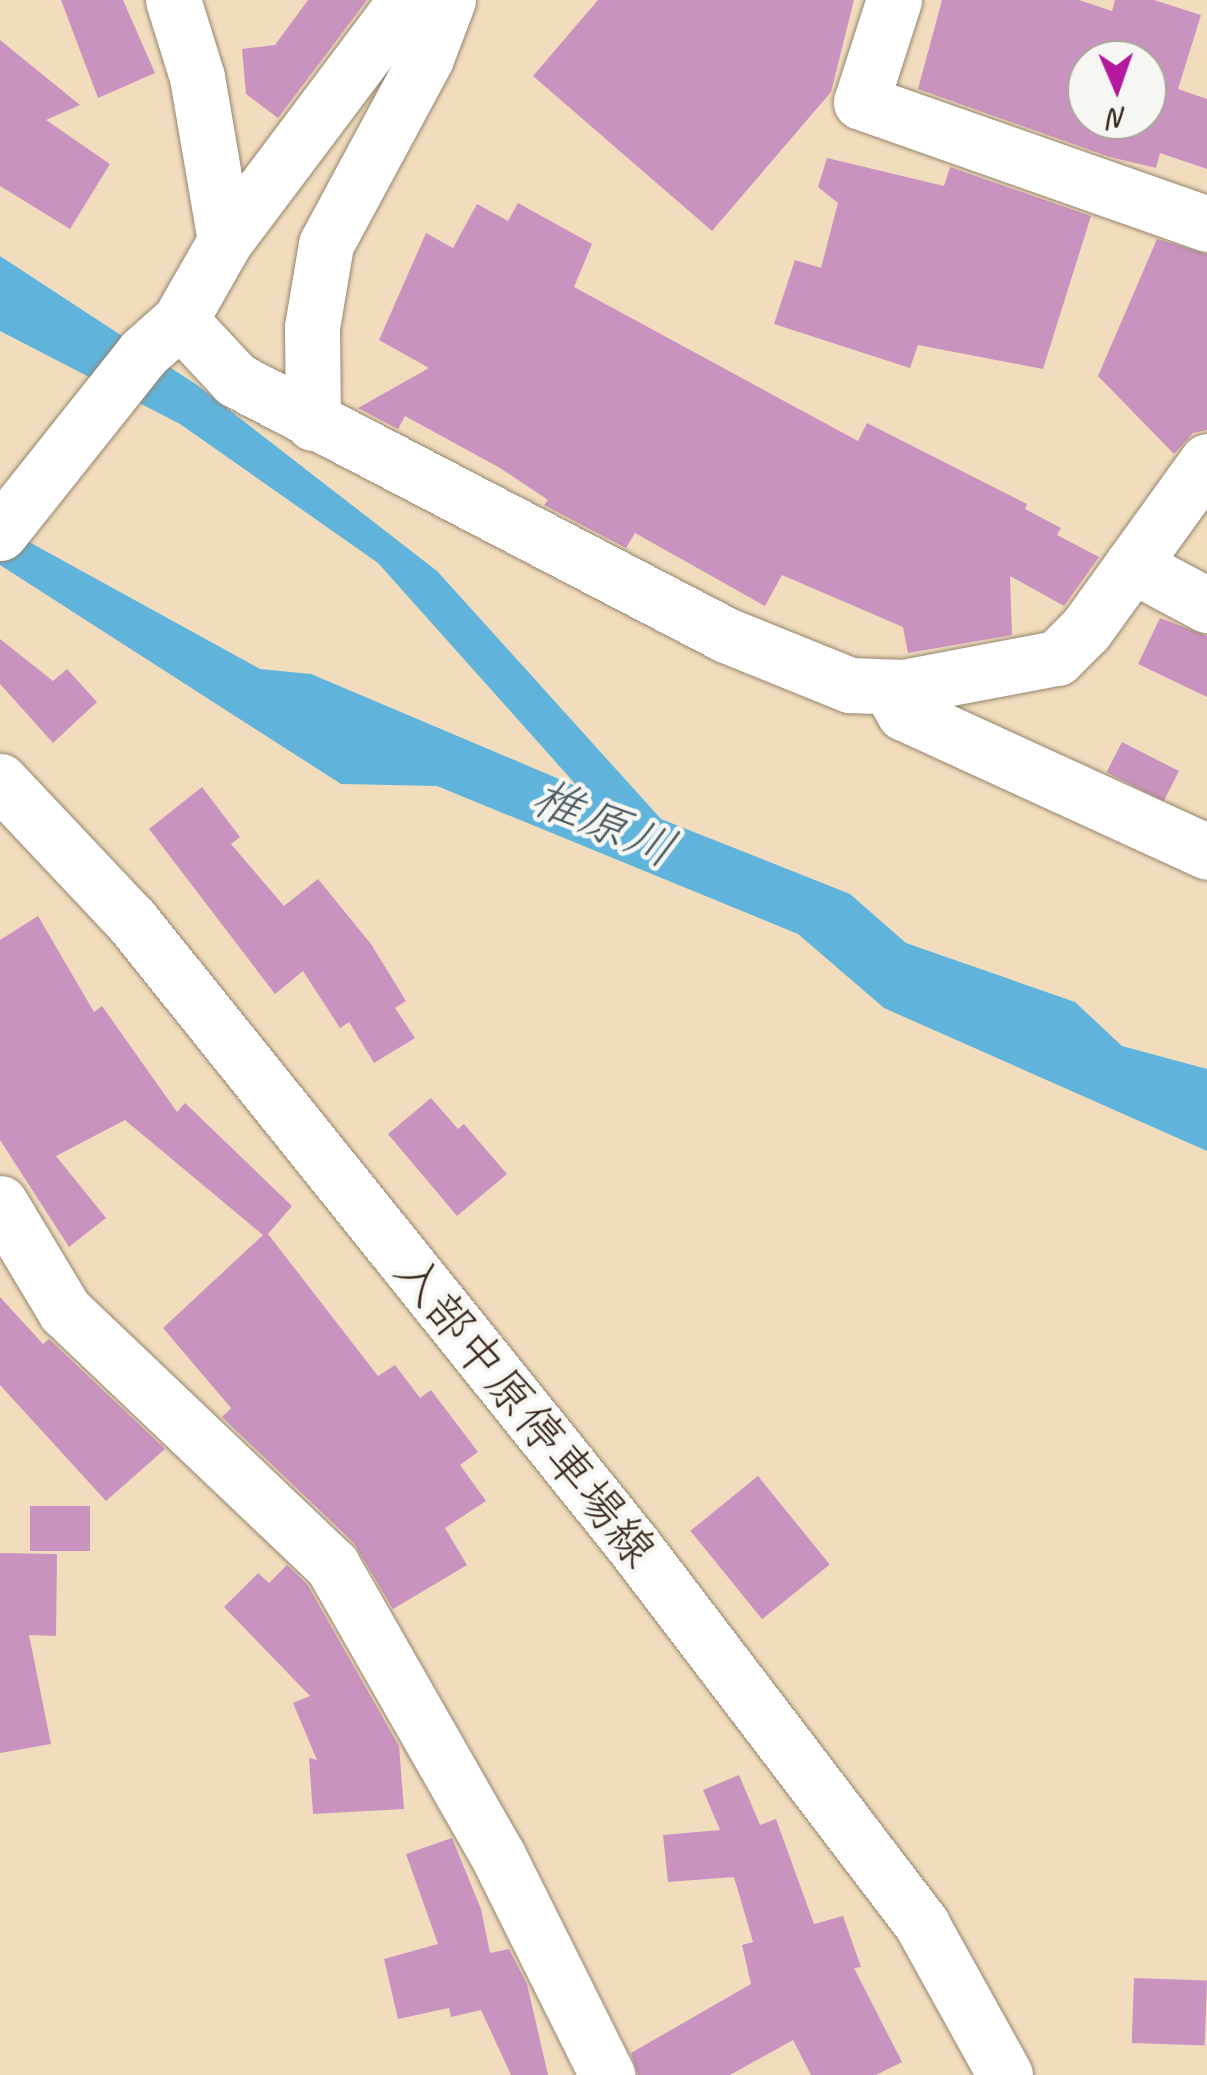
<!DOCTYPE html>
<meta charset="utf-8">
<style>
body{margin:0}
#map{position:relative;width:1207px;height:2075px;overflow:hidden;background:#f1ddbe;font-family:Caveat,"Klee One",sans-serif}
div>[style]{position:absolute}
.water>*{inset:0;background:#60b4dc}
.building>*{inset:0;background:#c993bf;transform-origin:0 0}
.roads{filter:drop-shadow(0 0 2px #96846e) drop-shadow(0 0 2px #96846e)}
.minor>*{height:55px;margin:-27.5px;padding:0 27.5px;transform-origin:27.5px;border-radius:27.5px;background:#fff}
.major>*{height:55px;margin:-27.5px;padding:0 27.5px;transform-origin:27.5px;border-radius:27.5px;background:#fff}
span{translate:-50% -50%;white-space:nowrap;text-align:center;line-height:1.15;-webkit-text-stroke:9px #f6f6f2;paint-order:stroke}
.street-label{font-size:48px;color:#3b2a1e}
.water-label{font-size:50px;color:#485a60;font-style:italic}
.north{position:absolute;left:1067px;top:40px;width:100px;height:100px;box-sizing:border-box;background:#f6f6f2;border:2px solid #aba49d;border-radius:50%;rotate:178deg;font-size:28px;font-weight:700;line-height:40px;text-align:center;color:#3b2a1e}
.north::after{content:'';display:block;margin:auto;width:35px;height:45px;background:#b5179e;clip-path:polygon(50% 0,100% 100%,50% 72%,0 100%)}
</style>
<div id="map">
<div class="water">
<i style="clip-path:polygon(0 256px,197px 385px,437px 571px,661px 819px,850px 894px,906px 943px,1075px 1002px,1122px 1046px,1207px 1069px,1207px 1151px,884px 1008px,798px 934px,437px 786px,341px 784px,0 565px,0 526px,260px 669px,311px 674px,578px 787px,378px 563px,180px 424px,0 331px)"></i>
</div>
<div class="building">
<i style="clip-path:polygon(61px 0,123px 0,155px 73px,98px 98px)"></i>
<i style="clip-path:polygon(308px 0,367px 0,278px 118px,246px 94px,242px 49px,275px 45px)"></i>
<i style="clip-path:polygon(598px 0,854px 0,831px 92px,712px 231px,533px 76px)"></i>
<i style="clip-path:polygon(evenodd,942px 0,1079px 0,1112px 11px,1115px 0,1154px 0,1201px 15px,1178px 89px,1207px 99px,1207px 169px,1160px 153px,1156px 168px,1110px 157px,918px 89px,942px 0,1087px 60px,1147px 60px,1147px 120px,1087px 120px,1087px 60px)"></i>
<i style="clip-path:polygon(0 40px,80px 105px,46px 120px,110px 164px,70px 229px,0 186px)"></i>
<i style="clip-path:polygon(827px 158px,944px 186px,950px 167px,1091px 216px,1043px 369px,918px 345px,910px 368px,774px 324px,795px 260px,821px 268px,838px 203px,818px 187px)"></i>
<i style="clip-path:polygon(518px 203px,592px 244px,574px 287px,858px 441px,867px 423px,1027px 504px,1025px 509px,1061px 528px,1057px 535px,1099px 557px,1064px 606px,1010px 576px,1012px 635px,908px 653px,903px 627px,782px 575px,765px 606px,635px 533px,626px 548px,544px 505px,548px 500px,500px 468px,405px 416px,398px 429px,358px 408px,429px 368px,379px 340px,426px 233px,453px 248px,477px 204px,508px 221px)"></i>
<i style="clip-path:polygon(1157px 239px,1207px 254px,1207px 430px,1193px 433px,1174px 454px,1098px 376px)"></i>
<i style="clip-path:polygon(1160px 618px,1207px 636px,1207px 697px,1138px 664px)"></i>
<i style="clip-path:polygon(0 639px,53px 681px,67px 669px,97px 702px,53px 743px,0 684px)"></i>
<i style="left:1122px;top:742px;width:64px;height:34px;rotate:27deg"></i>
<i style="clip-path:polygon(202px 787px,240px 837px,231px 844px,284px 906px,318px 879px,371px 944px,406px 1001px,395px 1008px,415px 1038px,374px 1063px,349px 1022px,340px 1028px,303px 971px,275px 994px,149px 829px)"></i>
<i style="clip-path:polygon(38px 916px,94px 1012px,102px 1006px,177px 1112px,185px 1103px,292px 1206px,268px 1234px,378px 1376px,395px 1365px,420px 1398px,431px 1390px,478px 1452px,460px 1465px,486px 1501px,445px 1528px,467px 1565px,393px 1609px,354px 1543px,222px 1417px,231px 1408px,163px 1328px,263px 1235px,125px 1120px,56px 1156px,106px 1218px,69px 1247px,0 1140px,0 940px)"></i>
<i style="clip-path:polygon(431px 1098px,458px 1129px,464px 1124px,507px 1174px,457px 1216px,388px 1134px)"></i>
<i style="clip-path:polygon(0 1297px,43px 1344px,49px 1339px,165px 1449px,106px 1501px,0 1385px)"></i>
<i style="left:758px;top:1476px;width:114px;height:87px;rotate:51deg"></i>
<i style="left:30px;top:1506px;width:60px;height:45px"></i>
<i style="clip-path:polygon(0 1553px,57px 1554px,56px 1636px,29px 1635px,51px 1744px,0 1753px)"></i>
<i style="clip-path:polygon(287px 1565px,307px 1584px,399px 1746px,404px 1809px,313px 1814px,309px 1758px,317px 1760px,293px 1703px,310px 1696px,224px 1607px,258px 1573px,269px 1583px)"></i>
<i style="clip-path:polygon(739px 1775px,760px 1825px,776px 1819px,814px 1924px,843px 1916px,861px 1967px,854px 1968px,902px 2062px,876px 2075px,811px 2075px,793px 2040px,730px 2075px,638px 2075px,631px 2053px,751px 1984px,742px 1945px,753px 1942px,734px 1877px,668px 1882px,663px 1835px,720px 1830px,703px 1790px)"></i>
<i style="clip-path:polygon(452px 1838px,481px 1909px,490px 1953px,509px 1949px,527px 1984px,548px 2075px,511px 2075px,481px 2010px,451px 2017px,449px 2008px,398px 2019px,384px 1959px,438px 1944px,406px 1854px)"></i>
<i style="left:1134px;top:1978px;width:73px;height:65px;rotate:2deg"></i>
</div>
<div class="roads">
<div class="minor">
<i style="left:173px;top:0;width:81px;rotate:72.7deg"></i>
<i style="left:197px;top:77px;width:166px;rotate:80.3deg"></i>
<i style="left:894px;top:0;width:107px;rotate:107.9deg"></i>
<i style="left:861px;top:102px;width:367px;rotate:19.4deg"></i>
<i style="left:180px;top:320px;width:91px;rotate:-60.3deg"></i>
<i style="left:225px;top:241px;width:301px;rotate:-53.1deg"></i>
<i style="left:313px;top:423px;width:96px;rotate:-90.6deg"></i>
<i style="left:312px;top:327px;width:84px;rotate:-80.4deg"></i>
<i style="left:326px;top:244px;width:211px;rotate:-61.7deg"></i>
<i style="left:426px;top:58px;width:62px;rotate:-69.2deg"></i>
<i style="left:0;top:533px;width:230px;rotate:-51.5deg"></i>
<i style="left:143px;top:353px;width:50px;rotate:-41.7deg"></i>
<i style="left:180px;top:320px;width:82px;rotate:47deg"></i>
<i style="left:236px;top:380px;width:552px;rotate:27.49deg"></i>
<i style="left:726px;top:635px;width:134px;rotate:22deg"></i>
<i style="left:850px;top:685px;width:53px;rotate:2.2deg"></i>
<i style="left:903px;top:687px;width:157px;rotate:-10.7deg"></i>
<i style="left:1057px;top:658px;width:41px;rotate:-45deg"></i>
<i style="left:1086px;top:629px;width:207px;rotate:-54.2deg"></i>
<i style="left:1132px;top:565px;width:85px;rotate:28.1deg"></i>
<i style="left:889px;top:687px;width:30px;rotate:60deg"></i>
<i style="left:904px;top:713px;width:333px;rotate:24.6deg"></i>
<i style="left:0;top:1203px;width:126px;rotate:59deg"></i>
<i style="left:65px;top:1311px;width:369px;rotate:43.6deg"></i>
<i style="left:332px;top:1565px;width:335px;rotate:60.3deg"></i>
<i style="left:498px;top:1856px;width:245px;rotate:63.5deg"></i>
</div>
<div class="major">
<i style="left:0;top:781px;width:191px;rotate:46.7deg"></i>
<i style="left:131px;top:920px;width:802px;rotate:51.23deg"></i>
<i style="left:633px;top:1545px;width:477px;rotate:52.7deg"></i>
<i style="left:922px;top:1925px;width:171px;rotate:61deg"></i>
</div>
</div>
<div class="street-label">
<span style="left:525px;top:1411px;rotate:51deg">入部中原停車場線</span>
</div>
<div class="water-label">
<span style="left:604px;top:823px;rotate:23deg">椎原川</span>
</div>
<div class="north">N</div>
</div>
